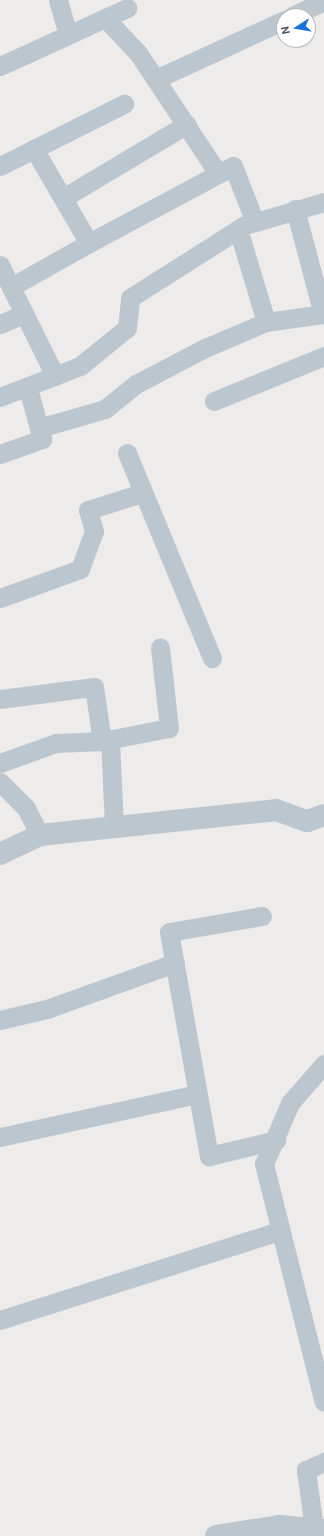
<!DOCTYPE html>
<style>
body{margin:0}
#map{position:relative;width:324px;height:1536px;overflow:hidden;background:#eeebeb;font-family:Cabin,sans-serif}
div>[style]{position:absolute}
.minor>*{height:19px;margin:-9.5px;padding:0 9.5px;transform-origin:9.5px;border-radius:9.5px;background:#bcc6ce}
.tertiary>*{height:22px;margin:-11px;padding:0 11px;transform-origin:11px;border-radius:11px;background:#bcc6ce}
span{translate:-50% -50%;white-space:nowrap;text-align:center;line-height:1.15;-webkit-text-stroke:3px #fff;paint-order:stroke}
.north{position:absolute;left:276px;top:8px;width:40px;height:40px;box-sizing:border-box;background:#fff;border:1px solid #b4b9bd;border-radius:50%;rotate:258deg;font-size:11px;font-weight:700;line-height:16px;text-align:center;color:#444f59}
.north::after{content:'';display:block;margin:auto;width:14px;height:18px;background:#1972db;clip-path:polygon(50% 0,100% 100%,50% 72%,0 100%)}
</style>
<div id="map">
<div class="minor">
<i style="left:58px;top:0;width:35px;rotate:74deg"></i>
<i style="left:292px;top:16px;width:35px;rotate:-25deg"></i>
<i style="left:105px;top:18px;width:48px;rotate:46.7deg"></i>
<i style="left:138px;top:53px;width:143px;rotate:56.4deg"></i>
<i style="left:0;top:66px;width:140px;rotate:-24.5deg"></i>
<i style="left:156px;top:79px;width:141px;rotate:-24.7deg"></i>
<i style="left:34px;top:149px;width:109px;rotate:59.7deg"></i>
<i style="left:89px;top:243px;width:163px;rotate:-28.1deg"></i>
<i style="left:233px;top:166px;width:60px;rotate:68.6deg"></i>
<i style="left:0;top:166px;width:139px;rotate:-26.6deg"></i>
<i style="left:63px;top:198px;width:144px;rotate:-30.8deg"></i>
<i style="left:295px;top:209px;width:109px;rotate:75.1deg"></i>
<i style="left:238px;top:229px;width:97px;rotate:73.2deg"></i>
<i style="left:0;top:265px;width:124px;rotate:63.6deg"></i>
<i style="left:11px;top:287px;width:90px;rotate:-29.4deg"></i>
<i style="left:0;top:324px;width:26px;rotate:-23deg"></i>
<i style="left:0;top:397px;width:86px;rotate:-21.2deg"></i>
<i style="left:80px;top:366px;width:60px;rotate:-39deg"></i>
<i style="left:127px;top:328px;width:30px;rotate:-84deg"></i>
<i style="left:130px;top:298px;width:136px;rotate:-32.4deg"></i>
<i style="left:245px;top:225px;width:82px;rotate:-16.2deg"></i>
<i style="left:214px;top:401px;width:119px;rotate:-22.2deg"></i>
<i style="left:39px;top:428px;width:69px;rotate:-16.1deg"></i>
<i style="left:105px;top:409px;width:40px;rotate:-39deg"></i>
<i style="left:136px;top:384px;width:78px;rotate:-27.6deg"></i>
<i style="left:205px;top:348px;width:66px;rotate:-23.1deg"></i>
<i style="left:266px;top:322px;width:59px;rotate:-7.9deg"></i>
<i style="left:127px;top:453px;width:222px;rotate:67.5deg"></i>
<i style="left:0;top:454px;width:45px;rotate:-19.7deg"></i>
<i style="left:42px;top:439px;width:53px;rotate:-105.4deg"></i>
<i style="left:0;top:598px;width:85px;rotate:-19.9deg"></i>
<i style="left:80px;top:569px;width:40px;rotate:-69.8deg"></i>
<i style="left:94px;top:531px;width:22px;rotate:-106deg"></i>
<i style="left:88px;top:510px;width:57px;rotate:-17.5deg"></i>
<i style="left:0;top:699px;width:95px;rotate:-7.3deg"></i>
<i style="left:94px;top:687px;width:55px;rotate:81.6deg"></i>
<i style="left:110px;top:739px;width:88px;rotate:87.4deg"></i>
<i style="left:0;top:763px;width:59px;rotate:-19.7deg"></i>
<i style="left:56px;top:743px;width:46px;rotate:-2.5deg"></i>
<i style="left:102px;top:741px;width:68px;rotate:-11deg"></i>
<i style="left:169px;top:728px;width:81px;rotate:-96.4deg"></i>
<i style="left:0;top:782px;width:37px;rotate:45deg"></i>
<i style="left:26px;top:808px;width:30px;rotate:63deg"></i>
<i style="left:262px;top:916px;width:94px;rotate:170.2deg"></i>
<i style="left:169px;top:932px;width:228px;rotate:79.9deg"></i>
<i style="left:209px;top:1156px;width:69px;rotate:-13.4deg"></i>
<i style="left:0;top:1020px;width:48px;rotate:-13.2deg"></i>
<i style="left:47px;top:1009px;width:136px;rotate:-19.8deg"></i>
<i style="left:324px;top:1064px;width:52px;rotate:131.1deg"></i>
<i style="left:290px;top:1103px;width:66px;rotate:113.1deg"></i>
<i style="left:264px;top:1164px;width:245px;rotate:75.9deg"></i>
<i style="left:0;top:1137px;width:202px;rotate:-12.3deg"></i>
<i style="left:0;top:1320px;width:293px;rotate:-17.7deg"></i>
<i style="left:314px;top:1529px;width:60px;rotate:-97.7deg"></i>
<i style="left:306px;top:1470px;width:20px;rotate:-24deg"></i>
</div>
<div class="tertiary">
<i style="left:0;top:854px;width:44px;rotate:-25.4deg"></i>
<i style="left:40px;top:835px;width:237px;rotate:-6deg"></i>
<i style="left:276px;top:810px;width:33px;rotate:20deg"></i>
<i style="left:307px;top:821px;width:18px;rotate:-19deg"></i>
<i style="left:216px;top:1536px;width:65px;rotate:-8.9deg"></i>
<i style="left:280px;top:1526px;width:44px;rotate:5.2deg"></i>
</div>
<div class="north">N</div>
</div>
